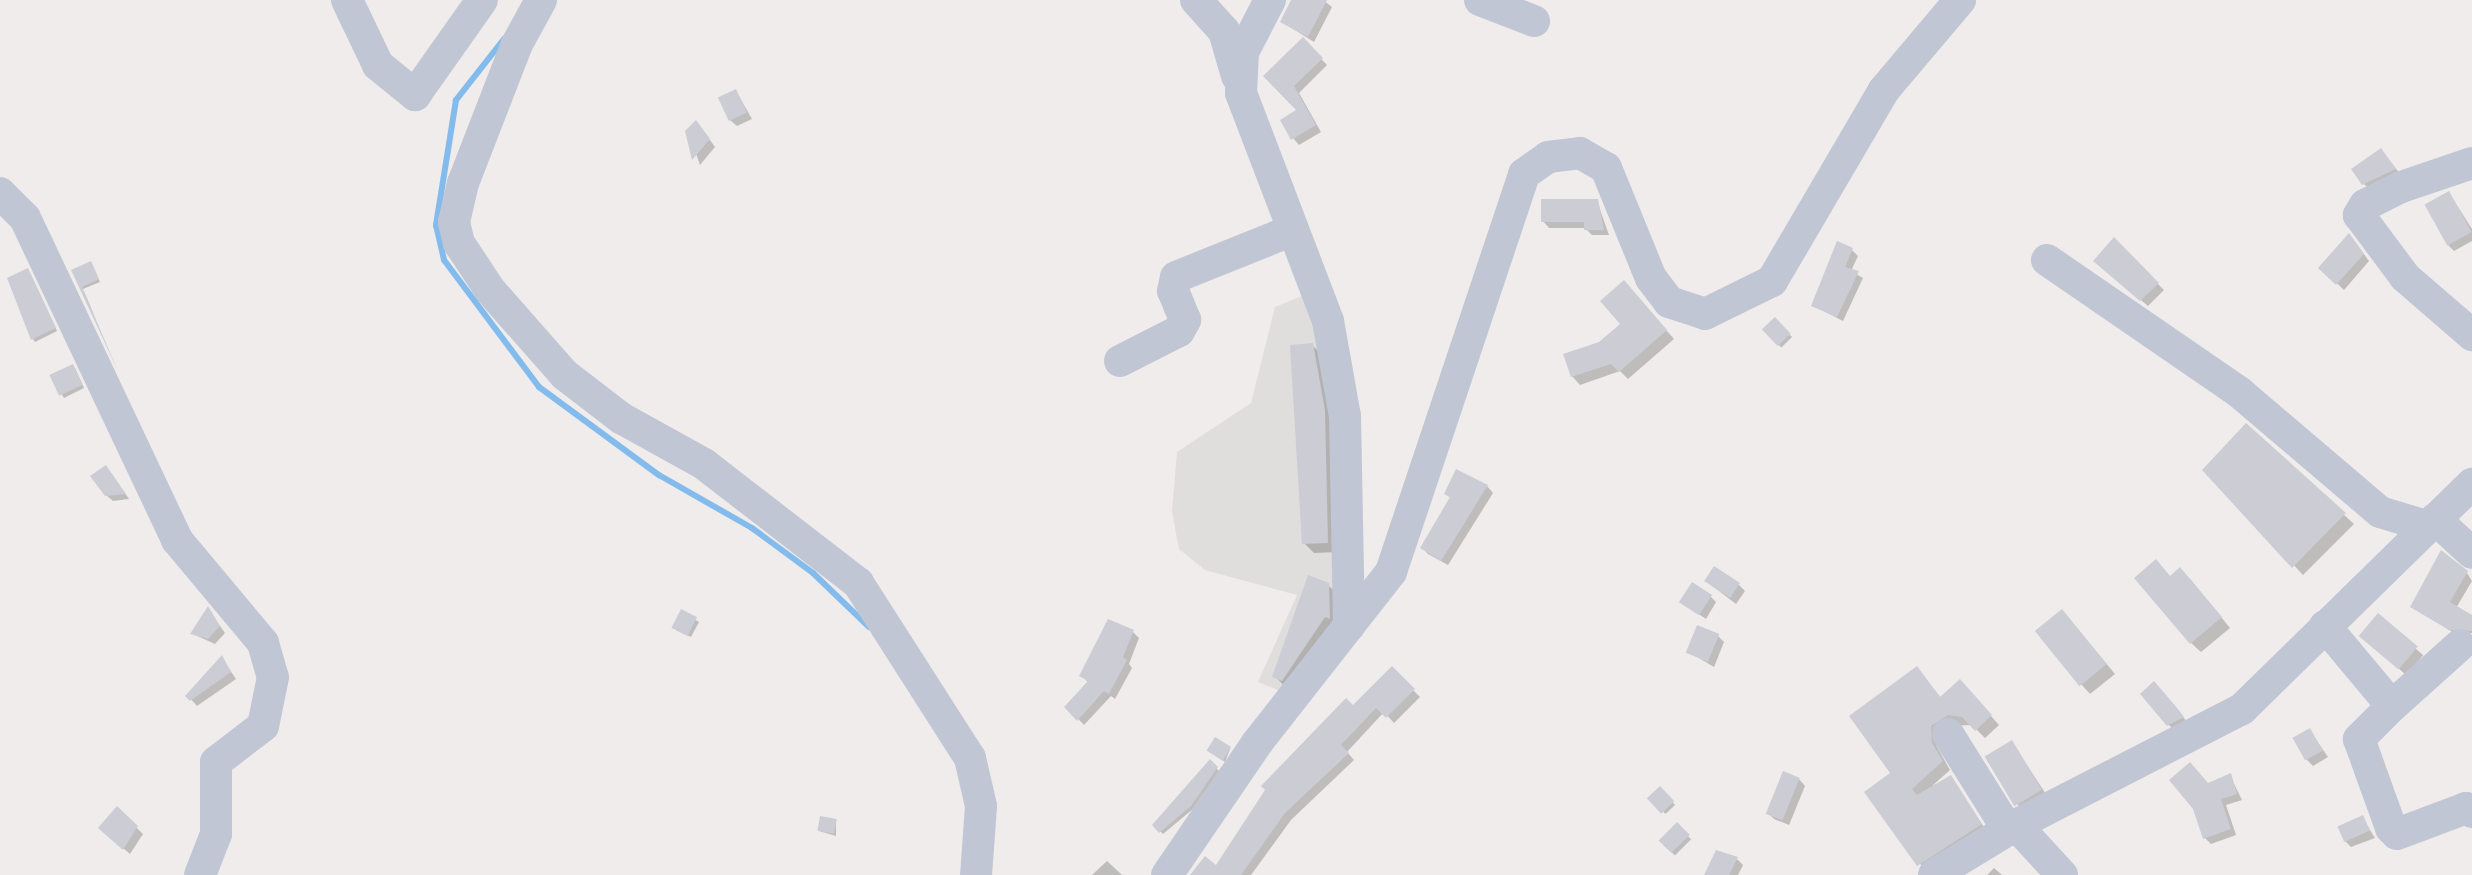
<!DOCTYPE html>
<style>
body{margin:0}
#map{position:relative;width:2472px;height:875px;overflow:hidden;background:#efeceb;font-family:Roboto,sans-serif}
div>[style]{position:absolute}
.education>*{inset:0;background:#e0dddd}
.shadow>*{inset:0;background:#0003;transform-origin:0 0}
.stream>*{height:6px;margin:-3px;padding:0 3px;transform-origin:3px;border-radius:3px;background:#83bbed}
.building>*{inset:0;background:#cbccd4;transform-origin:0 0}
.minor>*{height:32px;margin:-16px;padding:0 16px;transform-origin:16px;border-radius:16px;background:#c1c6d4}
span{translate:-50% -50%;white-space:nowrap;text-align:center;line-height:1.15;-webkit-text-stroke:8px #fff;paint-order:stroke}
</style>
<div id="map">
<div class="education">
<i style="clip-path:polygon(1319px 289px,1350px 592px,1300px 699px,1258px 682px,1297px 595px,1205px 570px,1179px 549px,1172px 512px,1177px 452px,1251px 403px,1275px 307px)"></i>
</div>
<div class="shadow">
<i style="clip-path:polygon(1293px 0,1323px 0,1332px 7px,1314px 42px,1282px 22px)"></i>
<i style="clip-path:polygon(1303px 40px,1327px 65px,1299px 93px,1321px 132px,1299px 145px,1293px 138px,1300px 111px,1266px 76px)"></i>
<i style="clip-path:polygon(736px 91px,752px 119px,737px 126px,730px 120px)"></i>
<i style="clip-path:polygon(702px 129px,715px 147px,700px 165px,688px 131px)"></i>
<i style="clip-path:polygon(2381px 150px,2401px 175px,2370px 190px,2364px 184px)"></i>
<i style="clip-path:polygon(2449px 193px,2472px 229px,2472px 241px,2454px 251px,2448px 245px)"></i>
<i style="clip-path:polygon(1597px 201px,1609px 235px,1592px 235px,1585px 228px,1549px 228px,1543px 221px)"></i>
<i style="clip-path:polygon(2114px 240px,2164px 290px,2148px 306px,2101px 267px)"></i>
<i style="clip-path:polygon(2355px 242px,2369px 261px,2344px 290px,2320px 267px)"></i>
<i style="clip-path:polygon(1852px 250px,1858px 256px,1851px 271px,1863px 278px,1843px 321px,1814px 306px)"></i>
<i style="clip-path:polygon(91px 264px,100px 282px,83px 289px,95px 317px,73px 271px)"></i>
<i style="clip-path:polygon(30px 273px,57px 331px,35px 342px,33px 339px)"></i>
<i style="clip-path:polygon(1632px 291px,1674px 339px,1628px 379px,1620px 371px,1580px 385px,1572px 376px,1623px 325px)"></i>
<i style="left:1775px;top:320px;width:24px;height:15px;rotate:45deg"></i>
<i style="clip-path:polygon(1312px 345px,1322px 355px,1334px 421px,1337px 552px,1314px 553px,1304px 543px)"></i>
<i style="clip-path:polygon(75px 368px,84px 388px,64px 398px,62px 395px)"></i>
<i style="clip-path:polygon(2246px 425px,2354px 524px,2303px 575px,2205px 470px)"></i>
<i style="clip-path:polygon(106px 467px,112px 474px,129px 499px,113px 501px,106px 495px)"></i>
<i style="clip-path:polygon(1487px 486px,1493px 493px,1448px 565px,1428px 554px,1422px 548px,1451px 498px,1446px 494px)"></i>
<i style="clip-path:polygon(2467px 573px,2472px 581px,2456px 608px,2472px 618px,2472px 633px,2457px 635px,2413px 607px)"></i>
<i style="clip-path:polygon(2170px 578px,2190px 579px,2230px 628px,2201px 652px,2191px 643px)"></i>
<i style="clip-path:polygon(1706px 581px,1739px 585px,1745px 591px,1736px 604px)"></i>
<i style="clip-path:polygon(1328px 585px,1340px 597px,1341px 629px,1286px 688px,1275px 676px)"></i>
<i style="clip-path:polygon(1710px 596px,1716px 602px,1706px 619px,1688px 607px)"></i>
<i style="clip-path:polygon(208px 609px,225px 633px,215px 644px,193px 634px)"></i>
<i style="clip-path:polygon(682px 612px,699px 622px,691px 637px,676px 630px)"></i>
<i style="left:2378px;top:616px;width:60px;height:26px;rotate:41deg"></i>
<i style="clip-path:polygon(2071px 621px,2115px 674px,2090px 694px,2081px 684px)"></i>
<i style="clip-path:polygon(1133px 632px,1139px 638px,1129px 664px,1132px 668px,1115px 699px,1111px 696px,1084px 725px,1067px 707px,1089px 683px,1082px 676px)"></i>
<i style="clip-path:polygon(1718px 636px,1724px 642px,1714px 667px,1689px 652px)"></i>
<i style="clip-path:polygon(222px 658px,236px 679px,197px 706px,188px 696px)"></i>
<i style="clip-path:polygon(1917px 668px,1941px 698px,1968px 690px,1999px 725px,1985px 738px,1972px 725px,1945px 726px,1936px 745px,1950px 770px,1932px 786px,1951px 778px,1988px 833px,1927px 873px,1867px 792px,1893px 774px)"></i>
<i style="clip-path:polygon(1392px 669px,1420px 697px,1394px 723px,1384px 712px,1347px 752px,1354px 760px,1291px 820px,1251px 875px,1193px 875px,1217px 868px)"></i>
<i style="clip-path:polygon(2160px 690px,2189px 724px,2175px 731px,2169px 725px)"></i>
<i style="clip-path:polygon(2310px 731px,2328px 757px,2313px 766px,2307px 760px)"></i>
<i style="left:2012px;top:742px;width:69px;height:29px;rotate:57deg"></i>
<i style="clip-path:polygon(1230px 749px,1225px 762px,1211px 752px)"></i>
<i style="clip-path:polygon(1210px 762px,1219px 771px,1193px 809px,1163px 834px,1154px 825px)"></i>
<i style="clip-path:polygon(2230px 776px,2242px 800px,2226px 805px,2236px 835px,2211px 844px,2205px 838px,2208px 785px)"></i>
<i style="clip-path:polygon(1799px 779px,1805px 786px,1789px 825px,1774px 819px,1768px 813px)"></i>
<i style="left:1660px;top:789px;width:22px;height:13px;rotate:47deg"></i>
<i style="clip-path:polygon(117px 809px,143px 834px,130px 854px,107px 834px)"></i>
<i style="clip-path:polygon(2362px 817px,2375px 838px,2351px 847px,2345px 841px)"></i>
<i style="clip-path:polygon(836px 821px,836px 836px,819px 831px)"></i>
<i style="left:1677px;top:825px;width:20px;height:23px;rotate:45deg"></i>
<i style="clip-path:polygon(1737px 859px,1743px 865px,1738px 875px,1721px 875px)"></i>
<i style="clip-path:polygon(1107px 861px,1122px 875px,1092px 875px)"></i>
<i style="clip-path:polygon(1994px 868px,2002px 875px,1987px 875px)"></i>
</div>
<div class="stream">
<i style="left:504px;top:39px;width:78px;rotate:128.2deg"></i>
<i style="left:456px;top:100px;width:127px;rotate:99.1deg"></i>
<i style="left:436px;top:225px;width:36px;rotate:77deg"></i>
<i style="left:444px;top:260px;width:159px;rotate:53.2deg"></i>
<i style="left:539px;top:387px;width:149px;rotate:36.3deg"></i>
<i style="left:659px;top:475px;width:107px;rotate:29.7deg"></i>
<i style="left:752px;top:528px;width:76px;rotate:36.4deg"></i>
<i style="left:813px;top:573px;width:78px;rotate:44deg"></i>
</div>
<div class="building">
<i style="clip-path:polygon(1291px 0,1327px 0,1308px 37px,1280px 22px)"></i>
<i style="clip-path:polygon(1303px 37px,1323px 58px,1294px 86px,1316px 125px,1291px 140px,1280px 120px,1296px 110px,1263px 76px)"></i>
<i style="left:736px;top:89px;width:26px;height:20px;rotate:65deg"></i>
<i style="clip-path:polygon(696px 120px,710px 139px,692px 160px,685px 131px)"></i>
<i style="clip-path:polygon(2381px 148px,2396px 169px,2362px 185px,2351px 169px)"></i>
<i style="left:2449px;top:191px;width:47px;height:28px;rotate:61deg"></i>
<i style="clip-path:polygon(1541px 199px,1598px 199px,1604px 230px,1584px 230px,1584px 222px,1541px 222px)"></i>
<i style="clip-path:polygon(2349px 233px,2364px 254px,2336px 285px,2318px 268px)"></i>
<i style="clip-path:polygon(2114px 237px,2159px 283px,2140px 301px,2093px 261px)"></i>
<i style="clip-path:polygon(1837px 241px,1853px 248px,1845px 267px,1859px 271px,1837px 317px,1811px 306px)"></i>
<i style="clip-path:polygon(91px 261px,99px 279px,82px 287px,118px 371px,71px 270px)"></i>
<i style="clip-path:polygon(28px 268px,56px 328px,31px 340px,7px 278px)"></i>
<i style="clip-path:polygon(1624px 280px,1667px 330px,1619px 372px,1611px 364px,1571px 377px,1563px 354px,1599px 342px,1620px 324px,1600px 301px)"></i>
<i style="left:1775px;top:317px;width:23px;height:18px;rotate:47deg"></i>
<i style="clip-path:polygon(1313px 343px,1325px 410px,1328px 543px,1302px 544px,1290px 345px)"></i>
<i style="left:73px;top:364px;width:23px;height:26px;rotate:65deg"></i>
<i style="clip-path:polygon(2246px 423px,2346px 513px,2292px 568px,2202px 470px)"></i>
<i style="clip-path:polygon(106px 465px,125px 494px,105px 496px,90px 476px)"></i>
<i style="clip-path:polygon(1456px 469px,1488px 485px,1441px 561px,1420px 548px,1450px 497px,1444px 494px)"></i>
<i style="clip-path:polygon(2441px 550px,2468px 571px,2450px 602px,2472px 615px,2472px 631px,2449px 630px,2410px 607px)"></i>
<i style="clip-path:polygon(2156px 559px,2170px 576px,2180px 567px,2222px 617px,2190px 644px,2134px 578px)"></i>
<i style="left:1714px;top:566px;width:31px;height:18px;rotate:33deg"></i>
<i style="clip-path:polygon(1308px 575px,1329px 583px,1330px 619px,1325px 617px,1282px 681px,1272px 677px)"></i>
<i style="left:1692px;top:582px;width:24px;height:24px;rotate:33deg"></i>
<i style="clip-path:polygon(208px 606px,220px 626px,208px 639px,190px 634px)"></i>
<i style="left:681px;top:609px;width:18px;height:21px;rotate:27deg"></i>
<i style="left:2062px;top:609px;width:71px;height:35px;rotate:51deg"></i>
<i style="left:2378px;top:613px;width:52px;height:30px;rotate:40deg"></i>
<i style="clip-path:polygon(1108px 619px,1134px 630px,1123px 657px,1127px 660px,1109px 694px,1104px 691px,1077px 721px,1064px 707px,1088px 681px,1079px 676px)"></i>
<i style="left:1697px;top:625px;width:24px;height:30px;rotate:22deg"></i>
<i style="clip-path:polygon(222px 655px,231px 672px,190px 701px,185px 696px)"></i>
<i style="clip-path:polygon(1392px 666px,1415px 689px,1386px 718px,1376px 708px,1341px 745px,1349px 753px,1285px 813px,1241px 875px,1190px 875px,1205px 856px,1216px 865px,1265px 790px,1261px 786px,1346px 698px,1353px 705px)"></i>
<i style="clip-path:polygon(1917px 666px,1940px 697px,1960px 679px,1992px 715px,1975px 731px,1962px 717px,1948px 715px,1931px 726px,1932px 743px,1943px 761px,1912px 789px,1917px 795px,1951px 775px,1982px 824px,1917px 866px,1864px 792px,1890px 773px,1849px 716px)"></i>
<i style="clip-path:polygon(2154px 681px,2178px 709px,2184px 717px,2167px 726px,2140px 694px)"></i>
<i style="left:2310px;top:728px;width:26px;height:20px;rotate:61deg"></i>
<i style="left:1215px;top:737px;width:19px;height:16px;rotate:32deg"></i>
<i style="left:2012px;top:740px;width:58px;height:32px;rotate:59deg"></i>
<i style="clip-path:polygon(1210px 759px,1218px 767px,1191px 806px,1159px 833px,1152px 825px)"></i>
<i style="clip-path:polygon(2190px 762px,2208px 783px,2231px 773px,2237px 794px,2221px 799px,2231px 829px,2203px 839px,2193px 809px,2169px 780px)"></i>
<i style="left:1783px;top:771px;width:18px;height:46px;rotate:22deg"></i>
<i style="left:1660px;top:786px;width:21px;height:18px;rotate:47deg"></i>
<i style="clip-path:polygon(117px 806px,138px 826px,123px 850px,98px 828px)"></i>
<i style="left:2363px;top:815px;width:17px;height:28px;rotate:66deg"></i>
<i style="left:820px;top:816px;width:17px;height:15px;rotate:10deg"></i>
<i style="left:1677px;top:822px;width:18px;height:26px;rotate:45deg"></i>
<i style="clip-path:polygon(1716px 850px,1738px 857px,1729px 875px,1704px 875px)"></i>
</div>
<div class="minor">
<i style="left:347px;top:0;width:72px;rotate:64.5deg"></i>
<i style="left:378px;top:65px;width:48px;rotate:39deg"></i>
<i style="left:415px;top:95px;width:116px;rotate:-54.8deg"></i>
<i style="left:541px;top:0;width:50px;rotate:118.6deg"></i>
<i style="left:517px;top:44px;width:149px;rotate:111.2deg"></i>
<i style="left:463px;top:183px;width:40px;rotate:103deg"></i>
<i style="left:454px;top:222px;width:22px;rotate:77deg"></i>
<i style="left:459px;top:243px;width:56px;rotate:56.6deg"></i>
<i style="left:490px;top:290px;width:113px;rotate:48.6deg"></i>
<i style="left:565px;top:375px;width:71px;rotate:37.5deg"></i>
<i style="left:621px;top:418px;width:95px;rotate:29deg"></i>
<i style="left:704px;top:464px;width:195px;rotate:37.7deg"></i>
<i style="left:858px;top:583px;width:208px;rotate:57.4deg"></i>
<i style="left:970px;top:758px;width:49px;rotate:77.1deg"></i>
<i style="left:981px;top:806px;width:69px;rotate:94.1deg"></i>
<i style="left:1196px;top:0;width:42px;rotate:47.9deg"></i>
<i style="left:1224px;top:31px;width:47px;rotate:73.9deg"></i>
<i style="left:1270px;top:0;width:59px;rotate:117.4deg"></i>
<i style="left:1243px;top:52px;width:41px;rotate:92.8deg"></i>
<i style="left:1241px;top:93px;width:244px;rotate:69.1deg"></i>
<i style="left:1328px;top:321px;width:97px;rotate:79.9deg"></i>
<i style="left:1345px;top:416px;width:210px;rotate:88.9deg"></i>
<i style="left:1480px;top:0;width:58px;rotate:21.3deg"></i>
<i style="left:2472px;top:163px;width:75px;rotate:161.3deg"></i>
<i style="left:2401px;top:187px;width:40px;rotate:153.4deg"></i>
<i style="left:2365px;top:205px;width:12px;rotate:121deg"></i>
<i style="left:2359px;top:215px;width:77px;rotate:53.4deg"></i>
<i style="left:2405px;top:277px;width:89px;rotate:40.9deg"></i>
<i style="left:0;top:193px;width:35px;rotate:45deg"></i>
<i style="left:25px;top:218px;width:356px;rotate:64.7deg"></i>
<i style="left:177px;top:540px;width:134px;rotate:50.1deg"></i>
<i style="left:263px;top:643px;width:35px;rotate:74deg"></i>
<i style="left:273px;top:677px;width:50px;rotate:101.5deg"></i>
<i style="left:263px;top:726px;width:59px;rotate:142.5deg"></i>
<i style="left:216px;top:762px;width:72px;rotate:90deg"></i>
<i style="left:216px;top:834px;width:44px;rotate:111.3deg"></i>
<i style="left:2047px;top:260px;width:233px;rotate:34.5deg"></i>
<i style="left:2239px;top:392px;width:185px;rotate:40.4deg"></i>
<i style="left:2380px;top:512px;width:48px;rotate:16.9deg"></i>
<i style="left:1120px;top:361px;width:66px;rotate:-27deg"></i>
<i style="left:1179px;top:331px;width:13px;rotate:-61deg"></i>
<i style="left:1185px;top:320px;width:31px;rotate:-112deg"></i>
<i style="left:1173px;top:291px;width:14px;rotate:-78deg"></i>
<i style="left:1176px;top:277px;width:126px;rotate:-21.9deg"></i>
<i style="left:2435px;top:519px;width:50px;rotate:42.6deg"></i>
<i style="left:2325px;top:626px;width:104px;rotate:50.1deg"></i>
<i style="left:2392px;top:706px;width:47px;rotate:135deg"></i>
<i style="left:2359px;top:739px;width:95px;rotate:70.2deg"></i>
<i style="left:2391px;top:828px;width:8px;rotate:45deg"></i>
<i style="left:2397px;top:834px;width:74px;rotate:-20.6deg"></i>
<i style="left:2466px;top:808px;width:7px;rotate:34deg"></i>
<i style="left:2392px;top:706px;width:91px;rotate:-41.9deg"></i>
<i style="left:1948px;top:734px;width:113px;rotate:58deg"></i>
<i style="left:2016px;top:825px;width:68px;rotate:47.4deg"></i>
<i style="left:1167px;top:875px;width:160px;rotate:-55.7deg"></i>
<i style="left:1257px;top:743px;width:217px;rotate:-51.9deg"></i>
<i style="left:1391px;top:572px;width:420px;rotate:-71.5deg"></i>
<i style="left:1524px;top:174px;width:29px;rotate:-35deg"></i>
<i style="left:1548px;top:157px;width:32px;rotate:-7deg"></i>
<i style="left:1580px;top:153px;width:30px;rotate:30deg"></i>
<i style="left:1606px;top:168px;width:119px;rotate:67.8deg"></i>
<i style="left:1651px;top:278px;width:30px;rotate:53deg"></i>
<i style="left:1669px;top:302px;width:38px;rotate:18deg"></i>
<i style="left:1705px;top:314px;width:75px;rotate:-26.2deg"></i>
<i style="left:1772px;top:281px;width:221px;rotate:-59.6deg"></i>
<i style="left:1884px;top:90px;width:118px;rotate:-49.8deg"></i>
<i style="left:1934px;top:875px;width:96px;rotate:-31.4deg"></i>
<i style="left:2016px;top:825px;width:254px;rotate:-27.2deg"></i>
<i style="left:2242px;top:709px;width:322px;rotate:-44.4deg"></i>
</div>
</div>
